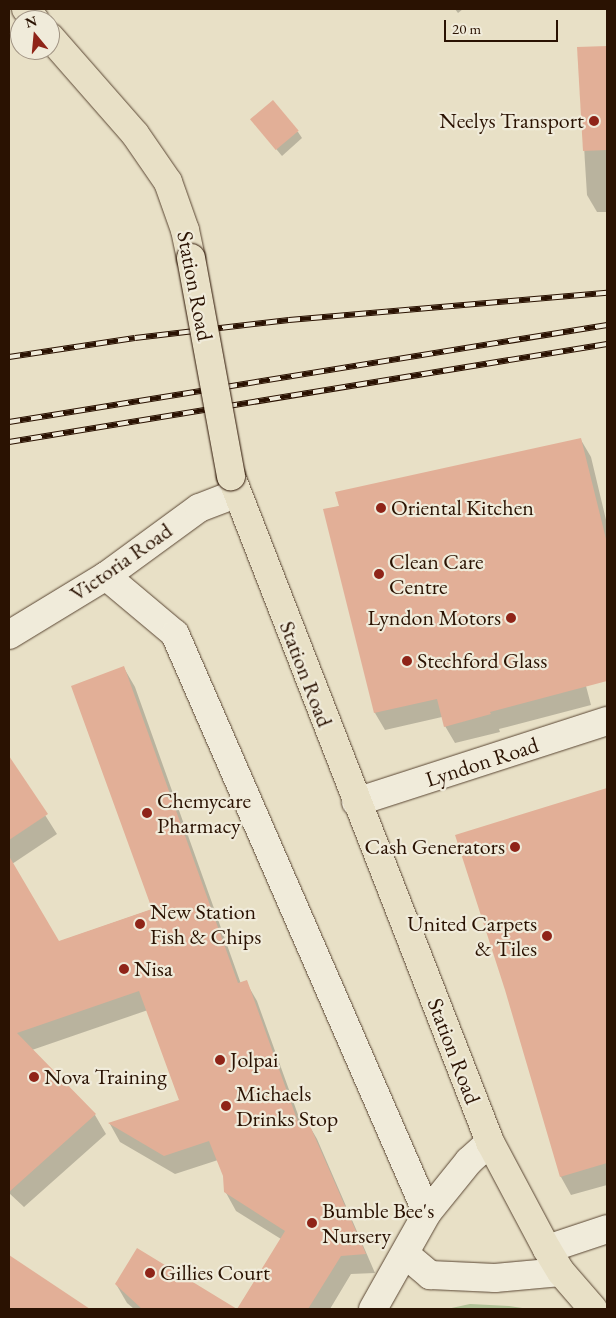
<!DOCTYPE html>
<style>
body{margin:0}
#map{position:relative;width:616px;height:1318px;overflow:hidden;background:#e8e0c6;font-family:"EB Garamond",serif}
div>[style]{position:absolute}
.green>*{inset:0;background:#b2c398}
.shadow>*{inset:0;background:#0003}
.building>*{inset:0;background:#e2af97;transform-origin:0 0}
.roads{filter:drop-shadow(0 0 1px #5a4633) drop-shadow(0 0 1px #5a4633)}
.street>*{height:28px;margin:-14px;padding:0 14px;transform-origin:14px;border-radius:14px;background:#f0ebda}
.primary>*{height:28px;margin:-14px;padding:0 14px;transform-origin:14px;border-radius:14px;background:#e8e0c6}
.rail>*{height:5.5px;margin-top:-2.75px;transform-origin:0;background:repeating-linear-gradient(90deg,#f0ebda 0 11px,#2a1202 0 22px);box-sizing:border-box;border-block:1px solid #2a1202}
.bridges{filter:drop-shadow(0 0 1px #2a1202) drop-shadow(0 0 1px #2a1202)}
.primary-bridge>*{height:28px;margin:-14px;padding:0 14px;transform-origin:14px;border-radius:14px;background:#e8e0c6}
.dots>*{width:14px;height:14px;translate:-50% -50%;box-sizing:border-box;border:2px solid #f0ebda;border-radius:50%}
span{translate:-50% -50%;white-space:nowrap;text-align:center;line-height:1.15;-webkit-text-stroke:4.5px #f0ebda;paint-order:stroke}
.poi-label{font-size:22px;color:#2a1202}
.right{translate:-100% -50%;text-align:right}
.left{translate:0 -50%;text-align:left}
.street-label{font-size:22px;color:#2a1202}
.frame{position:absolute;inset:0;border:10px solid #2a1202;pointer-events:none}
.north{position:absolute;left:10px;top:10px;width:50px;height:50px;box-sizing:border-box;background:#f0ebda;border:1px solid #a19484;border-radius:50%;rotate:343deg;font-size:14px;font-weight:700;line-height:20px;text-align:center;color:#2a1202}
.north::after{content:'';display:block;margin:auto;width:18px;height:22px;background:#8f2418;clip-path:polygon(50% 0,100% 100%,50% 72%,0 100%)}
.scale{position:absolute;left:444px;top:20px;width:114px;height:22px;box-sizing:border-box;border:2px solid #2a1202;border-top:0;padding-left:6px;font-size:15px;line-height:18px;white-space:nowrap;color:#2a1202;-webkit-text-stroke:4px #f0ebda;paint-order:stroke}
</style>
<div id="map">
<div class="green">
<i style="clip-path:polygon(470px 1304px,509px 1306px,529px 1309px,447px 1309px)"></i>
</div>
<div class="shadow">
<i style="clip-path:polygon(455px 9px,463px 9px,458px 13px)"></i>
<i style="clip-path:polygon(607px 47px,607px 212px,597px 212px,587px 195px,578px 49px)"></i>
<i style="clip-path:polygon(253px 121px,298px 132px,302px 138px,282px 156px)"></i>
<i style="clip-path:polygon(581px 440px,591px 457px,607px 524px,607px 659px,581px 667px,591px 705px,499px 729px,500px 732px,455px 743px,445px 726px,442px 717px,385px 730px,375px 713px,325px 510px)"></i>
<i style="clip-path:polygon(124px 668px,135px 687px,241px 984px,246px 982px,257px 1001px,301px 1123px,306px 1120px,317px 1139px,375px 1273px,351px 1274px,330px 1309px,238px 1309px,281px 1239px,236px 1211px,225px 1191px,224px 1176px,218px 1160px,175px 1174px,120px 1142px,110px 1124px,180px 1101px,148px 1010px,32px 1050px,95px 1115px,106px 1134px,24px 1207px,9px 1193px,9px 758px,57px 834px,12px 864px,58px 942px,153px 909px)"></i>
<i style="clip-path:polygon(607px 789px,607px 1185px,571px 1195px,561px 1177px,506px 989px,457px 836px)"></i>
<i style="clip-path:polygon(138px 1250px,235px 1309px,134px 1309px,127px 1303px,116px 1284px)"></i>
<i style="clip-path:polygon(9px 1257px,87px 1309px,9px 1309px)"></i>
</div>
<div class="building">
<i style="clip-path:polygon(607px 46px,607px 150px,583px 151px,577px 47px)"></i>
<i style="left:273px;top:100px;width:40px;height:30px;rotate:50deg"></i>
<i style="clip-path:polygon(581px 438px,607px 543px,607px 681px,490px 712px,491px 714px,444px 727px,437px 699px,374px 713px,323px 509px,339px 506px,335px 492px)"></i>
<i style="clip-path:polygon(124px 666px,238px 983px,247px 980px,298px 1122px,307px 1119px,366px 1254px,341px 1256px,308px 1309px,142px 1309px,115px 1284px,137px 1248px,237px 1309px,285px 1231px,224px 1192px,223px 1176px,209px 1141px,164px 1156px,108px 1123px,179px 1100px,139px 991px,17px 1033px,96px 1114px,9px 1192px,9px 856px,59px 941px,152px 909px,71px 686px)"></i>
<i style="clip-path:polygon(9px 756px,48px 814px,9px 840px)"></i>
<i style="clip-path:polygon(607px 788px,607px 1163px,560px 1177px,505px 990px,455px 835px)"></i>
<i style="clip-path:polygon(9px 1255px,90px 1309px,9px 1309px)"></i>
</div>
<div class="roads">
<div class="street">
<i style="left:106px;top:576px;width:90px;rotate:40deg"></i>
<i style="left:175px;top:634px;width:631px;rotate:66.48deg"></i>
<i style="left:9px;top:635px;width:114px;rotate:-31.3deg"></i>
<i style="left:106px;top:576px;width:115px;rotate:-36.2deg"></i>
<i style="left:199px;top:508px;width:40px;rotate:-21deg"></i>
<i style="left:356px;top:802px;width:264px;rotate:-17.9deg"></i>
<i style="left:547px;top:1249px;width:63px;rotate:-18.4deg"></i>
<i style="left:405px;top:1254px;width:33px;rotate:40deg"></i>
<i style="left:430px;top:1275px;width:65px;rotate:2.6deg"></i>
<i style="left:495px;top:1278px;width:66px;rotate:-5.2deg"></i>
<i style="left:373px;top:1309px;width:110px;rotate:-60.6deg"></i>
<i style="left:427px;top:1213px;width:67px;rotate:-51.1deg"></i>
<i style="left:469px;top:1161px;width:28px;rotate:-42deg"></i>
</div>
<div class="primary">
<i style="left:26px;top:9px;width:14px;rotate:51deg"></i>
<i style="left:50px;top:37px;width:129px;rotate:48.8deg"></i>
<i style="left:135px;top:134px;width:58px;rotate:55.5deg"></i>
<i style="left:168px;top:182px;width:51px;rotate:70.5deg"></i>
<i style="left:185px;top:230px;width:29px;rotate:78deg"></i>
<i style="left:231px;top:476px;width:715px;rotate:68.75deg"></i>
<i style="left:490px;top:1142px;width:121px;rotate:62deg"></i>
<i style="left:547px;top:1249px;width:27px;rotate:59deg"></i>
<i style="left:561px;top:1272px;width:49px;rotate:49.1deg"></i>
</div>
</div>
<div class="rail">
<i style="left:9px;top:357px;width:127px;rotate:-8.6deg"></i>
<i style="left:135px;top:338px;width:155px;rotate:-6.7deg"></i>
<i style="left:289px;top:320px;width:319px;rotate:-4.9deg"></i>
<i style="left:9px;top:422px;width:606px;rotate:-9.21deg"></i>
<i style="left:9px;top:442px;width:606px;rotate:-9.31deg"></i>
</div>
<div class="bridges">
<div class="primary-bridge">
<i style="left:191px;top:258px;width:222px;rotate:79.6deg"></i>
</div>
</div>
<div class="dots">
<i style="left:594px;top:121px;background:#8f2418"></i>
<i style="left:381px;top:508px;background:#8f2418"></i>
<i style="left:379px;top:574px;background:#8f2418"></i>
<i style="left:511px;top:618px;background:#8f2418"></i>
<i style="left:407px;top:661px;background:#8f2418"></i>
<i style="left:147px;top:813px;background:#8f2418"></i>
<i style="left:515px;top:847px;background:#8f2418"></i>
<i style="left:140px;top:924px;background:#8f2418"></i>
<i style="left:547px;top:936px;background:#8f2418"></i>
<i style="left:124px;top:969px;background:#8f2418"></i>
<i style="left:220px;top:1060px;background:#8f2418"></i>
<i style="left:34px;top:1077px;background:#8f2418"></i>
<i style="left:226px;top:1106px;background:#8f2418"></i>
<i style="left:312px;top:1223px;background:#8f2418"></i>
<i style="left:150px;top:1273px;background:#8f2418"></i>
</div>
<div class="poi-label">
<span class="right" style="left:584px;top:121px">Neelys Transport</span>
<span class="left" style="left:391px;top:508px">Oriental Kitchen</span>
<span class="left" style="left:389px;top:574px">Clean Care<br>Centre</span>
<span class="right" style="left:501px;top:618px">Lyndon Motors</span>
<span class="left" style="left:417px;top:661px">Stechford Glass</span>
<span class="left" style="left:157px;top:813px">Chemycare<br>Pharmacy</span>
<span class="right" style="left:505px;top:847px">Cash Generators</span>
<span class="left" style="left:150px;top:924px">New Station<br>Fish &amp; Chips</span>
<span class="right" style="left:537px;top:936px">United Carpets<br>&amp; Tiles</span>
<span class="left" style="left:134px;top:969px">Nisa</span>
<span class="left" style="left:230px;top:1060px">Jolpai</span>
<span class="left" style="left:44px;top:1077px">Nova Training</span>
<span class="left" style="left:236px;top:1106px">Michaels<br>Drinks Stop</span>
<span class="left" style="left:322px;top:1223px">Bumble Bee's<br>Nursery</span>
<span class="left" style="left:160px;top:1273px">Gillies Court</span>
</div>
<div class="street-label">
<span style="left:195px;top:286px;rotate:79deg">Station Road</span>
<span style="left:121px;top:562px;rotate:-35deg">Victoria Road</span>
<span style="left:306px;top:674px;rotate:69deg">Station Road</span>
<span style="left:482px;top:762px;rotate:-18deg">Lyndon Road</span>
<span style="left:454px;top:1051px;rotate:69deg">Station Road</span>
</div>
<div class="frame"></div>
<div class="north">N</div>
<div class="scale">20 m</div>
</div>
